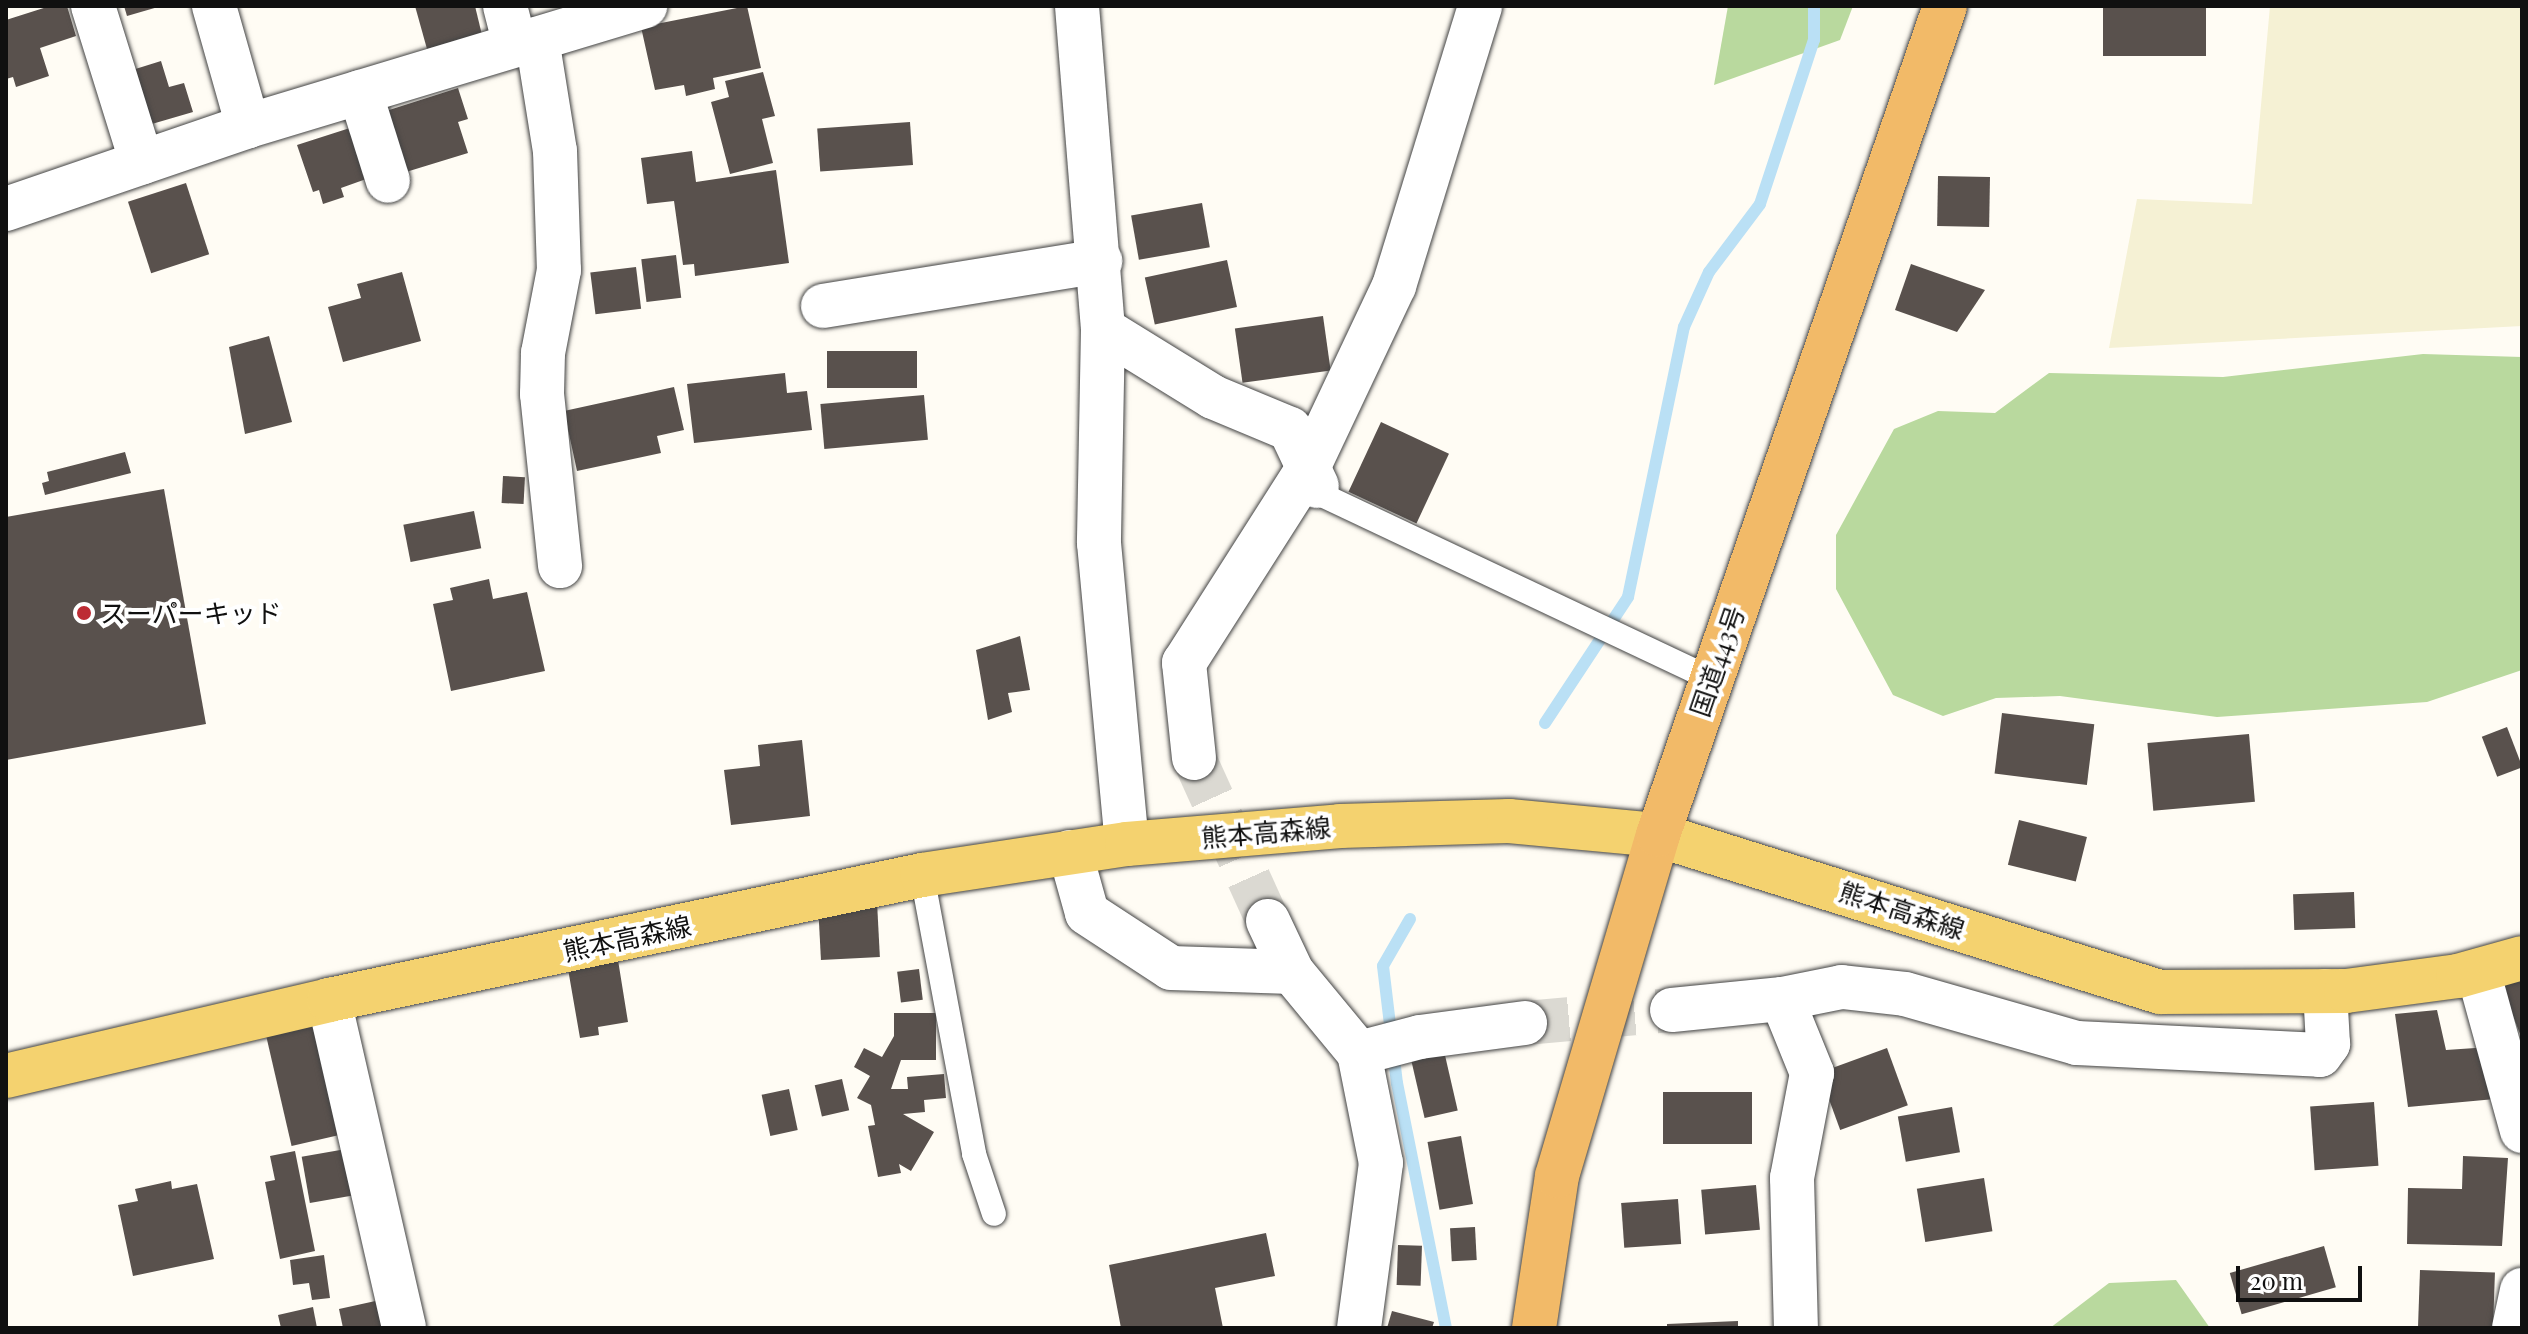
<!DOCTYPE html>
<meta charset="utf-8">
<style>
body{margin:0}
#map{position:relative;width:2528px;height:1334px;overflow:hidden;background:#fffcf4;font-family:"Playfair Display","Noto Sans JP",serif}
div>[style]{position:absolute}
.farmland>*{inset:0;background:#f5f1d4}
.forest>*{inset:0;background:#b9d99e}
.stream>*{height:12px;margin:-6px;padding:0 6px;transform-origin:6px;border-radius:6px;background:#bae0f5}
.building>*{inset:0;background:#59514d;transform-origin:0 0}
.minor-tunnel>*{height:44px;margin-top:-22px;transform-origin:0;background:repeating-linear-gradient(90deg,#dbd9d2 0 44px,transparent 0 66px)}
.roads{filter:drop-shadow(0 0 2px #434343) drop-shadow(0 0 2px #434343)}
.service>*{height:24px;margin:-12px;padding:0 12px;transform-origin:12px;border-radius:12px;background:#fff}
.minor>*{height:44px;margin:-22px;padding:0 22px;transform-origin:22px;border-radius:22px;background:#fff}
.primary>*{height:44px;margin:-22px;padding:0 22px;transform-origin:22px;border-radius:22px;background:#f4d26f}
.trunk>*{height:44px;margin:-22px;padding:0 22px;transform-origin:22px;border-radius:22px;background:#f2ba68}
.dots>*{width:22px;height:22px;translate:-50% -50%;box-sizing:border-box;border:4px solid #fff;border-radius:50%}
span{translate:-50% -50%;white-space:nowrap;text-align:center;line-height:1.15;-webkit-text-stroke:8px #fff;paint-order:stroke}
.poi-label{font-size:26px;color:#101010}
.left{translate:0 -50%;text-align:left}
.street-label{font-size:26px;color:#101010}
.frame{position:absolute;inset:0;border:8px solid #101010;pointer-events:none}
.scale{position:absolute;left:2236px;top:1266px;width:126px;height:36px;box-sizing:border-box;border:4px solid #101010;border-top:0;padding-left:10px;font-size:24px;line-height:28px;white-space:nowrap;color:#101010;-webkit-text-stroke:6px #fff;paint-order:stroke}
</style>
<div id="map">
<div class="farmland">
<i style="clip-path:polygon(2270px 6px,2522px 6px,2522px 326px,2109px 348px,2137px 199px,2252px 204px)"></i>
</div>
<div class="forest">
<i style="clip-path:polygon(1728px 6px,1853px 6px,1840px 40px,1714px 85px)"></i>
<i style="clip-path:polygon(2423px 354px,2522px 357px,2522px 670px,2427px 702px,2217px 717px,2060px 696px,1996px 698px,1943px 716px,1893px 695px,1836px 589px,1836px 535px,1894px 429px,1938px 411px,1995px 413px,2049px 373px,2223px 377px)"></i>
<i style="clip-path:polygon(2176px 1280px,2210px 1328px,2050px 1328px,2109px 1283px)"></i>
</div>
<div class="stream">
<i style="left:1545px;top:723px;width:151px;rotate:-56.6deg"></i>
<i style="left:1628px;top:597px;width:276px;rotate:-78.3deg"></i>
<i style="left:1684px;top:327px;width:60px;rotate:-65.6deg"></i>
<i style="left:1709px;top:272px;width:85px;rotate:-53.1deg"></i>
<i style="left:1760px;top:204px;width:173px;rotate:-71.8deg"></i>
<i style="left:1814px;top:40px;width:34px;rotate:-90deg"></i>
<i style="left:1410px;top:919px;width:54px;rotate:119.9deg"></i>
<i style="left:1383px;top:966px;width:118px;rotate:83.2deg"></i>
<i style="left:1397px;top:1083px;width:250px;rotate:78.7deg"></i>
</div>
<div class="building">
<i style="clip-path:polygon(50px 6px,67px 6px,76px 36px,40px 48px,49px 76px,16px 87px,13px 77px,6px 79px,6px 20px)"></i>
<i style="clip-path:polygon(124px 6px,157px 6px,158px 7px,127px 16px)"></i>
<i style="clip-path:polygon(415px 6px,475px 6px,482px 35px,427px 49px)"></i>
<i style="clip-path:polygon(747px 6px,761px 68px,713px 78px,715px 89px,686px 96px,684px 85px,655px 90px,641px 27px)"></i>
<i style="left:2103px;top:6px;width:103px;height:50px"></i>
<i style="clip-path:polygon(161px 61px,169px 87px,184px 83px,193px 112px,145px 126px,129px 71px)"></i>
<i style="clip-path:polygon(763px 72px,775px 116px,762px 119px,773px 163px,730px 174px,711px 102px,729px 97px,725px 81px)"></i>
<i style="clip-path:polygon(458px 88px,468px 119px,458px 122px,468px 153px,406px 172px,386px 111px)"></i>
<i style="left:910px;top:122px;width:43px;height:93px;rotate:86deg"></i>
<i style="clip-path:polygon(353px 127px,369px 178px,341px 188px,344px 197px,323px 204px,319px 190px,313px 192px,297px 145px)"></i>
<i style="clip-path:polygon(692px 151px,696px 182px,776px 170px,789px 263px,695px 276px,694px 264px,683px 265px,674px 201px,647px 204px,641px 158px)"></i>
<i style="left:1938px;top:176px;width:52px;height:50px;rotate:1deg"></i>
<i style="left:186px;top:183px;width:75px;height:61px;rotate:72deg"></i>
<i style="left:1202px;top:203px;width:45px;height:72px;rotate:80deg"></i>
<i style="left:676px;top:255px;width:43px;height:35px;rotate:83deg"></i>
<i style="left:1227px;top:260px;width:48px;height:84px;rotate:78deg"></i>
<i style="clip-path:polygon(1911px 264px,1985px 290px,1957px 332px,1895px 310px)"></i>
<i style="left:636px;top:267px;width:42px;height:46px;rotate:83deg"></i>
<i style="clip-path:polygon(402px 272px,421px 341px,343px 362px,328px 307px,361px 298px,357px 284px)"></i>
<i style="left:1323px;top:316px;width:55px;height:89px;rotate:82deg"></i>
<i style="clip-path:polygon(269px 336px,292px 422px,245px 434px,229px 347px)"></i>
<i style="left:827px;top:351px;width:90px;height:37px"></i>
<i style="clip-path:polygon(785px 373px,787px 393px,807px 391px,812px 430px,694px 443px,687px 384px)"></i>
<i style="clip-path:polygon(674px 387px,684px 430px,657px 436px,661px 453px,577px 471px,564px 411px)"></i>
<i style="left:924px;top:395px;width:45px;height:104px;rotate:85deg"></i>
<i style="left:1381px;top:422px;width:75px;height:77px;rotate:25deg"></i>
<i style="clip-path:polygon(125px 452px,131px 473px,45px 495px,42px 483px,49px 481px,47px 472px)"></i>
<i style="left:503px;top:476px;width:22px;height:27px;rotate:3deg"></i>
<i style="clip-path:polygon(164px 489px,206px 724px,6px 760px,6px 517px)"></i>
<i style="left:474px;top:511px;width:38px;height:72px;rotate:79deg"></i>
<i style="clip-path:polygon(489px 579px,493px 599px,527px 592px,545px 671px,451px 691px,433px 604px,453px 600px,450px 588px)"></i>
<i style="clip-path:polygon(1020px 636px,1030px 690px,1008px 693px,1012px 712px,988px 720px,976px 650px)"></i>
<i style="left:2002px;top:713px;width:93px;height:61px;rotate:7deg"></i>
<i style="left:2507px;top:727px;width:43px;height:27px;rotate:69deg"></i>
<i style="left:2249px;top:734px;width:68px;height:102px;rotate:85deg"></i>
<i style="clip-path:polygon(802px 740px,810px 816px,731px 825px,724px 770px,760px 766px,758px 745px)"></i>
<i style="left:2019px;top:820px;width:70px;height:46px;rotate:14deg"></i>
<i style="left:2354px;top:892px;width:36px;height:61px;rotate:88deg"></i>
<i style="left:877px;top:902px;width:55px;height:59px;rotate:87deg"></i>
<i style="clip-path:polygon(618px 960px,628px 1022px,598px 1027px,599px 1035px,580px 1038px,568px 969px)"></i>
<i style="left:919px;top:969px;width:31px;height:22px;rotate:83deg"></i>
<i style="clip-path:polygon(2522px 979px,2522px 1039px,2501px 985px)"></i>
<i style="clip-path:polygon(2437px 1010px,2446px 1050px,2490px 1047px,2495px 1099px,2408px 1107px,2395px 1014px)"></i>
<i style="clip-path:polygon(894px 1013px,936px 1013px,936px 1060px,901px 1060px,891px 1089px,908px 1089px,907px 1077px,944px 1074px,946px 1098px,924px 1100px,925px 1112px,903px 1114px,934px 1132px,911px 1171px,899px 1164px,901px 1173px,878px 1177px,868px 1126px,875px 1125px,871px 1105px,857px 1098px,870px 1076px,854px 1067px,864px 1048px,882px 1057px,894px 1036px)"></i>
<i style="left:313px;top:1021px;width:117px;height:49px;rotate:77deg"></i>
<i style="left:1887px;top:1048px;width:61px;height:72px;rotate:70deg"></i>
<i style="left:1444px;top:1051px;width:61px;height:34px;rotate:77deg"></i>
<i style="left:842px;top:1079px;width:32px;height:28px;rotate:77deg"></i>
<i style="left:789px;top:1089px;width:42px;height:28px;rotate:78deg"></i>
<i style="left:1663px;top:1092px;width:89px;height:52px"></i>
<i style="left:2374px;top:1102px;width:64px;height:64px;rotate:86deg"></i>
<i style="left:1952px;top:1107px;width:46px;height:55px;rotate:80deg"></i>
<i style="left:1461px;top:1136px;width:69px;height:34px;rotate:80deg"></i>
<i style="left:346px;top:1149px;width:47px;height:45px;rotate:80deg"></i>
<i style="clip-path:polygon(295px 1151px,315px 1251px,280px 1259px,265px 1182px,275px 1180px,270px 1156px)"></i>
<i style="clip-path:polygon(2463px 1156px,2508px 1158px,2502px 1246px,2407px 1244px,2408px 1188px,2462px 1189px)"></i>
<i style="left:1984px;top:1178px;width:54px;height:68px;rotate:81deg"></i>
<i style="clip-path:polygon(171px 1181px,172px 1189px,197px 1184px,214px 1259px,133px 1276px,118px 1205px,138px 1201px,135px 1189px)"></i>
<i style="left:1756px;top:1185px;width:45px;height:55px;rotate:85deg"></i>
<i style="left:1678px;top:1199px;width:45px;height:57px;rotate:86deg"></i>
<i style="left:1475px;top:1227px;width:33px;height:25px;rotate:87deg"></i>
<i style="clip-path:polygon(1266px 1233px,1275px 1276px,1215px 1288px,1223px 1328px,1121px 1328px,1109px 1265px)"></i>
<i style="left:1398px;top:1245px;width:24px;height:40px;rotate:2deg"></i>
<i style="left:2324px;top:1246px;width:43px;height:98px;rotate:74deg"></i>
<i style="clip-path:polygon(324px 1255px,330px 1298px,312px 1300px,309px 1283px,293px 1285px,290px 1260px)"></i>
<i style="left:2420px;top:1270px;width:75px;height:58px;rotate:2deg"></i>
<i style="clip-path:polygon(380px 1300px,386px 1328px,343px 1328px,339px 1309px)"></i>
<i style="clip-path:polygon(313px 1307px,317px 1328px,281px 1328px,278px 1315px)"></i>
<i style="clip-path:polygon(1392px 1311px,1434px 1322px,1432px 1328px,1387px 1328px)"></i>
<i style="clip-path:polygon(1738px 1321px,1738px 1328px,1667px 1328px,1667px 1324px)"></i>
</div>
<div class="minor-tunnel">
<i style="left:1194px;top:758px;width:179px;rotate:65.6deg"></i>
<i style="left:1525px;top:1023px;width:148px;rotate:-5.1deg"></i>
</div>
<div class="roads">
<div class="service">
<i style="left:1322px;top:495px;width:429px;rotate:25.3deg"></i>
<i style="left:922px;top:875px;width:284px;rotate:79.4deg"></i>
<i style="left:974px;top:1154px;width:63px;rotate:71.6deg"></i>
</div>
<div class="minor">
<i style="left:93px;top:6px;width:164px;rotate:72.7deg"></i>
<i style="left:214px;top:6px;width:125px;rotate:74.2deg"></i>
<i style="left:505px;top:6px;width:40px;rotate:75.6deg"></i>
<i style="left:1077px;top:6px;width:324px;rotate:85.4deg"></i>
<i style="left:1103px;top:329px;width:129px;rotate:31.7deg"></i>
<i style="left:1213px;top:397px;width:83px;rotate:22.6deg"></i>
<i style="left:1290px;top:429px;width:63px;rotate:64.7deg"></i>
<i style="left:537px;top:39px;width:113px;rotate:80.9deg"></i>
<i style="left:555px;top:151px;width:119px;rotate:88.1deg"></i>
<i style="left:559px;top:270px;width:85px;rotate:100.9deg"></i>
<i style="left:543px;top:353px;width:41px;rotate:91.4deg"></i>
<i style="left:542px;top:394px;width:173px;rotate:84deg"></i>
<i style="left:360px;top:92px;width:93px;rotate:72.5deg"></i>
<i style="left:6px;top:209px;width:256px;rotate:-18.9deg"></i>
<i style="left:248px;top:126px;width:415px;rotate:-16.8deg"></i>
<i style="left:823px;top:306px;width:281px;rotate:-9.2deg"></i>
<i style="left:1103px;top:329px;width:214px;rotate:91.1deg"></i>
<i style="left:1099px;top:543px;width:302px;rotate:84.7deg"></i>
<i style="left:1194px;top:758px;width:96px;rotate:-96deg"></i>
<i style="left:1184px;top:663px;width:229px;rotate:-57.5deg"></i>
<i style="left:1307px;top:470px;width:204px;rotate:-64.7deg"></i>
<i style="left:1394px;top:286px;width:293px;rotate:-72.9deg"></i>
<i style="left:1070px;top:852px;width:63px;rotate:74.4deg"></i>
<i style="left:1087px;top:913px;width:100px;rotate:33.2deg"></i>
<i style="left:1171px;top:968px;width:121px;rotate:1.9deg"></i>
<i style="left:1268px;top:921px;width:56px;rotate:64.8deg"></i>
<i style="left:1292px;top:972px;width:105px;rotate:50.4deg"></i>
<i style="left:1359px;top:1053px;width:63px;rotate:-14.7deg"></i>
<i style="left:1420px;top:1037px;width:106px;rotate:-7.6deg"></i>
<i style="left:2478px;top:971px;width:166px;rotate:74.6deg"></i>
<i style="left:1782px;top:999px;width:80px;rotate:67.9deg"></i>
<i style="left:1812px;top:1073px;width:107px;rotate:100.8deg"></i>
<i style="left:1792px;top:1178px;width:150px;rotate:88.5deg"></i>
<i style="left:329px;top:1000px;width:336px;rotate:77.1deg"></i>
<i style="left:1672px;top:1010px;width:111px;rotate:-5.7deg"></i>
<i style="left:1782px;top:999px;width:61px;rotate:-11.3deg"></i>
<i style="left:1842px;top:987px;width:63px;rotate:6.3deg"></i>
<i style="left:1905px;top:994px;width:179px;rotate:15.9deg"></i>
<i style="left:2077px;top:1043px;width:243px;rotate:2.8deg"></i>
<i style="left:2320px;top:1055px;width:14px;rotate:-54deg"></i>
<i style="left:2328px;top:1044px;width:53px;rotate:-93.2deg"></i>
<i style="left:1359px;top:1053px;width:112px;rotate:78.7deg"></i>
<i style="left:1381px;top:1163px;width:166px;rotate:97.6deg"></i>
<i style="left:2514px;top:1328px;width:39px;rotate:-78deg"></i>
</div>
<div class="primary">
<i style="left:6px;top:1076px;width:332px;rotate:-13.2deg"></i>
<i style="left:329px;top:1000px;width:606px;rotate:-11.9deg"></i>
<i style="left:922px;top:875px;width:207px;rotate:-8.6deg"></i>
<i style="left:1127px;top:844px;width:214px;rotate:-4.8deg"></i>
<i style="left:1340px;top:826px;width:169px;rotate:-1.7deg"></i>
<i style="left:1509px;top:821px;width:150px;rotate:5.4deg"></i>
<i style="left:1658px;top:835px;width:526px;rotate:17.37deg"></i>
<i style="left:2160px;top:992px;width:186px;rotate:-0.3deg"></i>
<i style="left:2346px;top:991px;width:113px;rotate:-7.6deg"></i>
<i style="left:2458px;top:976px;width:66px;rotate:-15.7deg"></i>
</div>
<div class="trunk">
<i style="left:1534px;top:1328px;width:154px;rotate:-81.4deg"></i>
<i style="left:1557px;top:1176px;width:356px;rotate:-73.5deg"></i>
<i style="left:1658px;top:835px;width:877px;rotate:-70.9deg"></i>
</div>
</div>
<div class="dots">
<i style="left:84px;top:613px;background:#bd2c34"></i>
</div>
<div class="poi-label">
<span class="left" style="left:100px;top:613px">スーパーキッド</span>
</div>
<div class="street-label">
<span style="left:1717px;top:661px;rotate:-71deg">国道443号</span>
<span style="left:1266px;top:832px;rotate:-5deg">熊本高森線</span>
<span style="left:1902px;top:910px;rotate:18deg">熊本高森線</span>
<span style="left:627px;top:938px;rotate:-12deg">熊本高森線</span>
</div>
<div class="frame"></div>
<div class="scale">20 m</div>
</div>
